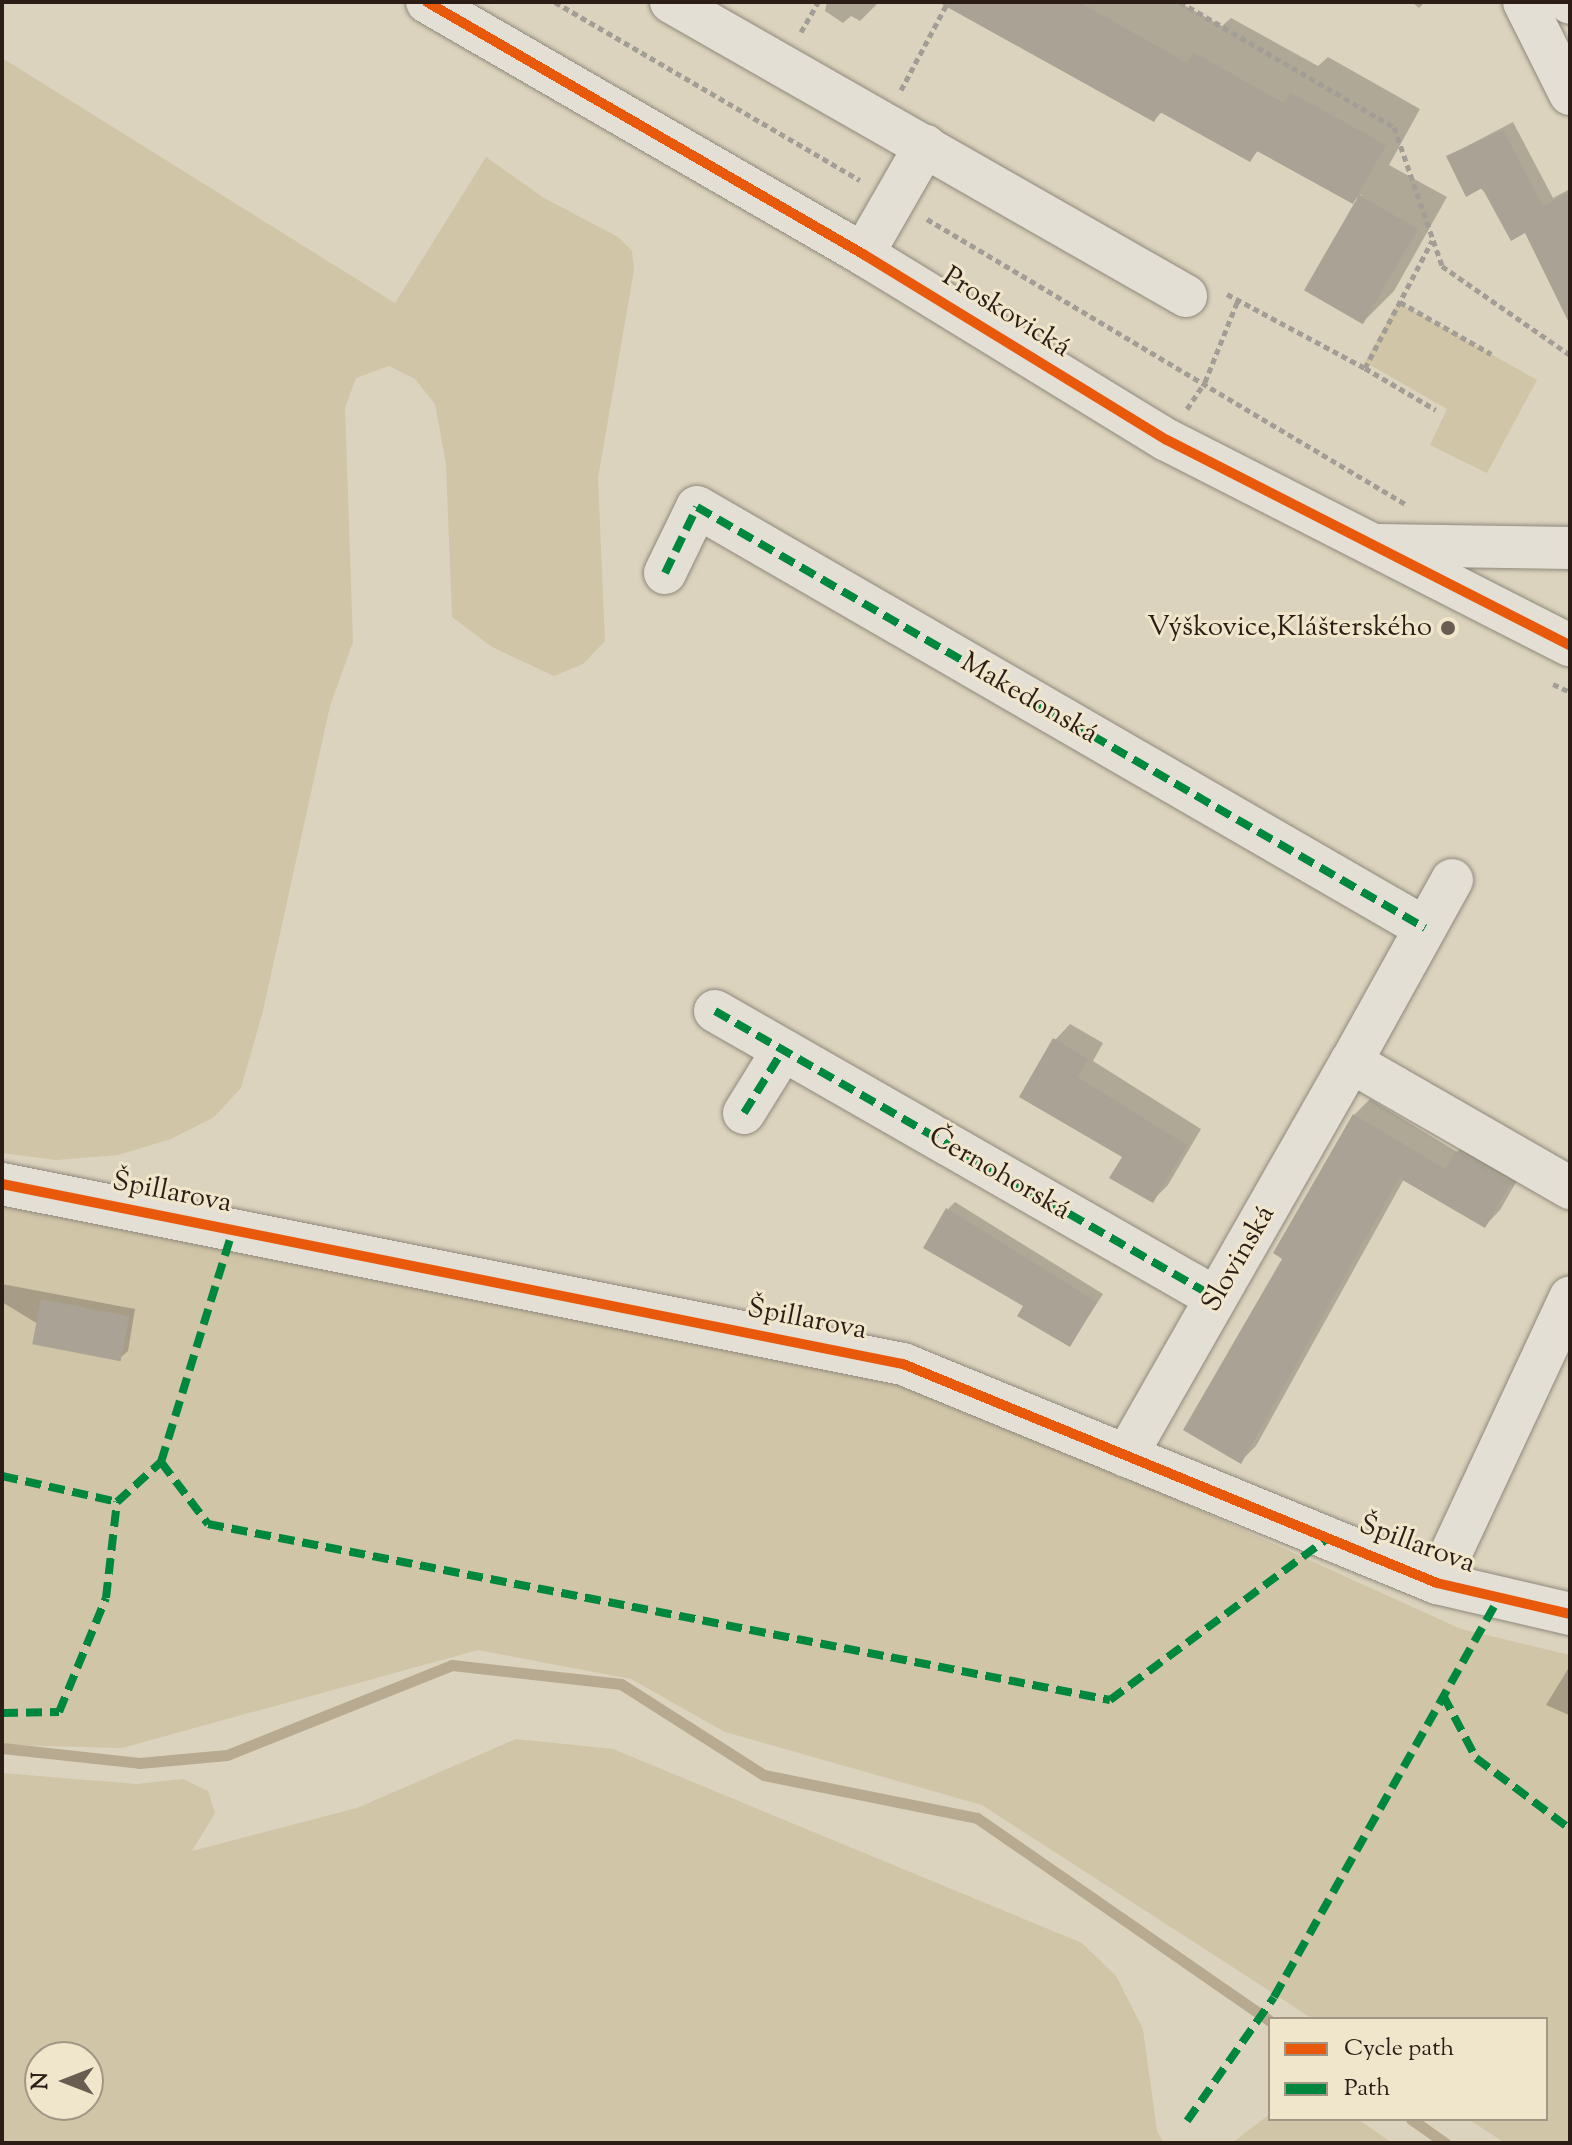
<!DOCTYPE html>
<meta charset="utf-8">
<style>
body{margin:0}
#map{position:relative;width:1572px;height:2145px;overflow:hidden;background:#dbd3bd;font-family:"Sorts Mill Goudy",serif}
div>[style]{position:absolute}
.green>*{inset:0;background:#d1c5a8}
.shadow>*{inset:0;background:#0003}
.stream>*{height:11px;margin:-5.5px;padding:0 5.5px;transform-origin:5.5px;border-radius:5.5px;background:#b7aa90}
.building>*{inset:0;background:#aaa395;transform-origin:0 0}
.path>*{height:5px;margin-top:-2.5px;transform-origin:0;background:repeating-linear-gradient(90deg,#a29d95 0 6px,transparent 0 10px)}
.roads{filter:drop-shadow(0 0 2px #8f897c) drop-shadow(0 0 2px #8f897c)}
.minor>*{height:42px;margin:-21px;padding:0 21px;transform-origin:21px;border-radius:21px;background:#e3dfd4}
.quiet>*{height:8px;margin-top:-4px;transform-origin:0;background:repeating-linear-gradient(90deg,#00873e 0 16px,transparent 0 24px)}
.cycleway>*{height:10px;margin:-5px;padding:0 5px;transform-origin:5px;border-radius:5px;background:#e8590c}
.dots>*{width:22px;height:22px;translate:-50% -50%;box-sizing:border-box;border:4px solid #f0e6cc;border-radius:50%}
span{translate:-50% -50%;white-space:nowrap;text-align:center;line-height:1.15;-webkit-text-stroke:6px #f0e6cc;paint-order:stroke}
.street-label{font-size:28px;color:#2c1d17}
.poi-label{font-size:28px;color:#2c1d17}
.right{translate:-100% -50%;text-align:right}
.frame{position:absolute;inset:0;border:4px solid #2c1d17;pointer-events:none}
.legend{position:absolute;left:1268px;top:2017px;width:280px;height:104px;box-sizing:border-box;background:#f0e6cc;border:2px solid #a29684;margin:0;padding:10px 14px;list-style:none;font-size:24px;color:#2c1d17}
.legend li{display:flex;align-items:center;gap:16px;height:40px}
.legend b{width:40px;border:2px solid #a29684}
.north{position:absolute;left:24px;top:2041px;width:80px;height:80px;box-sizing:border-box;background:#f0e6cc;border:2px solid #a29684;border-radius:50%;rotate:270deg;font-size:22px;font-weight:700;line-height:32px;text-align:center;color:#2c1d17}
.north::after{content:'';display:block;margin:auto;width:28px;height:36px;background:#695d51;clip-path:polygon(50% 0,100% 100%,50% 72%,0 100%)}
</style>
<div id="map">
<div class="green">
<i style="clip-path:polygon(2px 58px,395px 303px,486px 157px,544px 198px,618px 237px,632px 251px,634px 270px,598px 478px,605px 641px,583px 664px,554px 676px,492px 647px,452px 617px,446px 464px,435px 404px,415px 379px,389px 366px,356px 378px,345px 408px,353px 642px,330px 706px,263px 1011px,241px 1088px,214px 1117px,171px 1139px,118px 1155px,56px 1160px,2px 1153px)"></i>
<i style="clip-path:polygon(1398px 302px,1537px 380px,1487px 473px,1430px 445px,1447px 409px,1365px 362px)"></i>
<i style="clip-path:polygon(2px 1201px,924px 1385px,1461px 1629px,1570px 1655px,1570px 2143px,1505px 2143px,1468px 2119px,1546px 2119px,1546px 2019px,1313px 2019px,982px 1805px,725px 1732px,631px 1679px,478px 1650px,122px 1748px,2px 1745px)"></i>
<i style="clip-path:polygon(evenodd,516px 1739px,613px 1749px,1082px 1943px,1116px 1976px,1143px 2029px,1157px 2131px,1164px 2143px,2px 2143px,2px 1773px,137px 1784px,183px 1779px,208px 1791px,215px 1813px,192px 1851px,357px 1808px,516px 1739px,88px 2057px,88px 2105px,40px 2105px,40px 2057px,88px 2057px)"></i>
<i style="clip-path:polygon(1270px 2114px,1270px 2119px,1358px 2119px,1392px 2143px,1232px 2143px)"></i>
</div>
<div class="shadow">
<i style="clip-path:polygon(827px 2px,879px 2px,860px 21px,851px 16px,843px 23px,825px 11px)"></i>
<i style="clip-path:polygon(981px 2px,1178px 2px,1222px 26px,1231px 18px,1318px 66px,1328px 57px,1420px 109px,1389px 165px,1447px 197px,1394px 291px,1363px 322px,1307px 289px,1362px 194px,1353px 201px,1259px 150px,1250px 159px,1163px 111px,1154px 120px)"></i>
<i style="clip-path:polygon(1412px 2px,1425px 2px,1419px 8px)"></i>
<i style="clip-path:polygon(1513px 122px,1553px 198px,1570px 189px,1570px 277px,1448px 156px)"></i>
<i style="clip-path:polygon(1070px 1024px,1103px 1043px,1093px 1061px,1201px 1129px,1168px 1185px,1152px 1201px,1055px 1040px)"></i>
<i style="clip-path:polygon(1370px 1099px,1457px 1152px,1473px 1136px,1525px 1167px,1500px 1210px,1485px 1226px,1404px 1179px,1256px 1446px,1240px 1462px,1284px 1258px,1354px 1115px)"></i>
<i style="clip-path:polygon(955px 1202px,1103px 1294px,1070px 1345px,948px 1209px)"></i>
<i style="clip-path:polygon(2px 1284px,135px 1309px,128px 1351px,120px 1358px,38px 1324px,2px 1302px)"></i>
<i style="clip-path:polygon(1568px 1669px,1570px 1670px,1569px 1715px,1546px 1705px)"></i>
</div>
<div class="stream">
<i style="left:2px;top:1748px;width:138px;rotate:6.2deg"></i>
<i style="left:139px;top:1763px;width:88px;rotate:-5.2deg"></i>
<i style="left:227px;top:1755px;width:242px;rotate:-21.8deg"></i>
<i style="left:452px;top:1665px;width:170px;rotate:6.4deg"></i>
<i style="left:621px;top:1684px;width:169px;rotate:32.5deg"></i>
<i style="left:764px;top:1775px;width:217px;rotate:11.4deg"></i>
<i style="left:977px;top:1818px;width:356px;rotate:34.7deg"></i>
<i style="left:1411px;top:2119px;width:42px;rotate:35.2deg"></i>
</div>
<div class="building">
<i style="clip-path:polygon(938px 2px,1079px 2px,1187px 63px,1193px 52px,1284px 103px,1290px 92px,1386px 145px,1353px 204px,1257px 151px,1250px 162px,1160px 112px,1154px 122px)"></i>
<i style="clip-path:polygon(1503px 130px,1543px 206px,1570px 192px,1570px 325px,1525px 233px,1511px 241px,1482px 188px,1466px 197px,1446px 156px)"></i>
<i style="left:1359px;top:195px;width:68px;height:110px;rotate:30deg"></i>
<i style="clip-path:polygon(1053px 1038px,1088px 1059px,1078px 1077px,1187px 1145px,1153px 1203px,1109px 1178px,1122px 1157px,1019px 1097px)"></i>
<i style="clip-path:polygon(1353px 1114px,1445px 1169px,1456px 1151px,1511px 1183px,1485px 1228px,1399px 1178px,1241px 1464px,1183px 1430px,1282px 1259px,1273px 1253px)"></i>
<i style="clip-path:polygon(946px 1208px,1097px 1302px,1070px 1347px,1017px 1316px,1023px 1306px,923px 1248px)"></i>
<i style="left:41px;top:1299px;width:90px;height:46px;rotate:11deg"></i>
</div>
<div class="path">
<i style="left:555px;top:2px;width:353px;rotate:30.3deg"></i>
<i style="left:1180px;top:2px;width:248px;rotate:30.3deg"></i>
<i style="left:1394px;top:127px;width:147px;rotate:70.9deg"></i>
<i style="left:1442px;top:266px;width:156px;rotate:34.8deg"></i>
<i style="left:801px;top:32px;width:34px;rotate:-60deg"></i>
<i style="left:901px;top:90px;width:100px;rotate:-61.9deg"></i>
<i style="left:927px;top:219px;width:559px;rotate:30.79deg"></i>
<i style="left:1227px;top:294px;width:157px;rotate:28.2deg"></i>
<i style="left:1365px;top:368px;width:144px;rotate:-62.2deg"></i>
<i style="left:1400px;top:302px;width:105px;rotate:29.7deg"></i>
<i style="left:1365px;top:368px;width:82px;rotate:30.6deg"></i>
<i style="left:1187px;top:409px;width:32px;rotate:-56deg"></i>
<i style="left:1205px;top:382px;width:88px;rotate:-68.1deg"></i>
<i style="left:1553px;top:684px;width:19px;rotate:25deg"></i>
</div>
<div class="roads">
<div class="minor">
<i style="left:427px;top:2px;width:504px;rotate:30.03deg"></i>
<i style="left:863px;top:254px;width:356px;rotate:31.5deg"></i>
<i style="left:1167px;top:440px;width:452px;rotate:27deg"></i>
<i style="left:671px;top:2px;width:593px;rotate:29.72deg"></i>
<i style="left:1524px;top:2px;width:103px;rotate:63.4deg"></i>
<i style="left:1569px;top:2px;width:1px;rotate:45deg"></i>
<i style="left:863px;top:254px;width:125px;rotate:-60.1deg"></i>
<i style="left:1379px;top:545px;width:191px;rotate:0.9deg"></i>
<i style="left:665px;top:573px;width:73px;rotate:-64.1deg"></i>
<i style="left:697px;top:507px;width:841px;rotate:30.04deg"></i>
<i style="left:1452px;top:880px;width:208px;rotate:119deg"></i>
<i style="left:1351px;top:1062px;width:253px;rotate:29.9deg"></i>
<i style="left:715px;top:1011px;width:577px;rotate:29.81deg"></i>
<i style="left:744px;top:1113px;width:74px;rotate:-58.2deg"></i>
<i style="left:2px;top:1184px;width:919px;rotate:11.3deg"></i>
<i style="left:903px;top:1364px;width:577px;rotate:22.3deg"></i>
<i style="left:1437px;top:1583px;width:137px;rotate:13.1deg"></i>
<i style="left:1126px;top:1456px;width:454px;rotate:-60.3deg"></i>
<i style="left:1437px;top:1583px;width:315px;rotate:-65deg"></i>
</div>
</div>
<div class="quiet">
<i style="left:665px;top:573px;width:73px;rotate:-64.1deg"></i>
<i style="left:697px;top:507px;width:841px;rotate:30.04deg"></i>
<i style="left:715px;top:1011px;width:577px;rotate:29.81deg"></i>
<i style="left:744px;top:1113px;width:74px;rotate:-58.2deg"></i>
<i style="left:161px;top:1462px;width:78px;rotate:52.8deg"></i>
<i style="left:208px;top:1524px;width:919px;rotate:11.04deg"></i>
<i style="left:1110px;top:1700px;width:272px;rotate:-36.6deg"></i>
<i style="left:2px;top:1476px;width:118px;rotate:12.7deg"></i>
<i style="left:1443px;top:1695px;width:71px;rotate:62.4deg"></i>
<i style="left:1476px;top:1758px;width:118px;rotate:37.1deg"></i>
<i style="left:2px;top:1713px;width:57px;rotate:-1deg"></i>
<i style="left:59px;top:1712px;width:123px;rotate:-67.6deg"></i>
<i style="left:106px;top:1598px;width:97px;rotate:-83.5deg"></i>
<i style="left:117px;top:1502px;width:59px;rotate:-42.3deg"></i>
<i style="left:161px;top:1462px;width:243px;rotate:-72.8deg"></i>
<i style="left:1187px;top:2121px;width:151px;rotate:-54.9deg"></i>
<i style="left:1274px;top:1997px;width:458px;rotate:-60.6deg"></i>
</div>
<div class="cycleway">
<i style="left:427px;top:2px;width:504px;rotate:30.03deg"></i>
<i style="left:863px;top:254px;width:356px;rotate:31.5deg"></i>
<i style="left:1167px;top:440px;width:452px;rotate:27deg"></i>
<i style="left:2px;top:1184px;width:919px;rotate:11.3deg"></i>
<i style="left:903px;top:1364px;width:577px;rotate:22.3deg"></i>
<i style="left:1437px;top:1583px;width:137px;rotate:13.1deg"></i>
</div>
<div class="dots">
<i style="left:1448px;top:628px;background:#695d51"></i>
</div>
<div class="street-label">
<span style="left:1006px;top:313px;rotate:32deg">Proskovická</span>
<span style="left:1029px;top:699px;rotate:30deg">Makedonská</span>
<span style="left:999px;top:1174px;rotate:30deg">Černohorská</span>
<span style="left:172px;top:1193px;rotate:11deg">Špillarova</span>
<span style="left:1239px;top:1259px;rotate:-60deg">Slovinská</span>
<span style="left:807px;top:1320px;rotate:11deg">Špillarova</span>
<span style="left:1417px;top:1545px;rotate:20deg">Špillarova</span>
</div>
<div class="poi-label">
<span class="right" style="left:1432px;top:628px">Výškovice,Klášterského</span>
</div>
<div class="frame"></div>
<ul class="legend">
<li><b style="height:10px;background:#e8590c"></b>Cycle path</li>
<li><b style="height:10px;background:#00873e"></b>Path</li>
</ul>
<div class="north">N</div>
</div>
